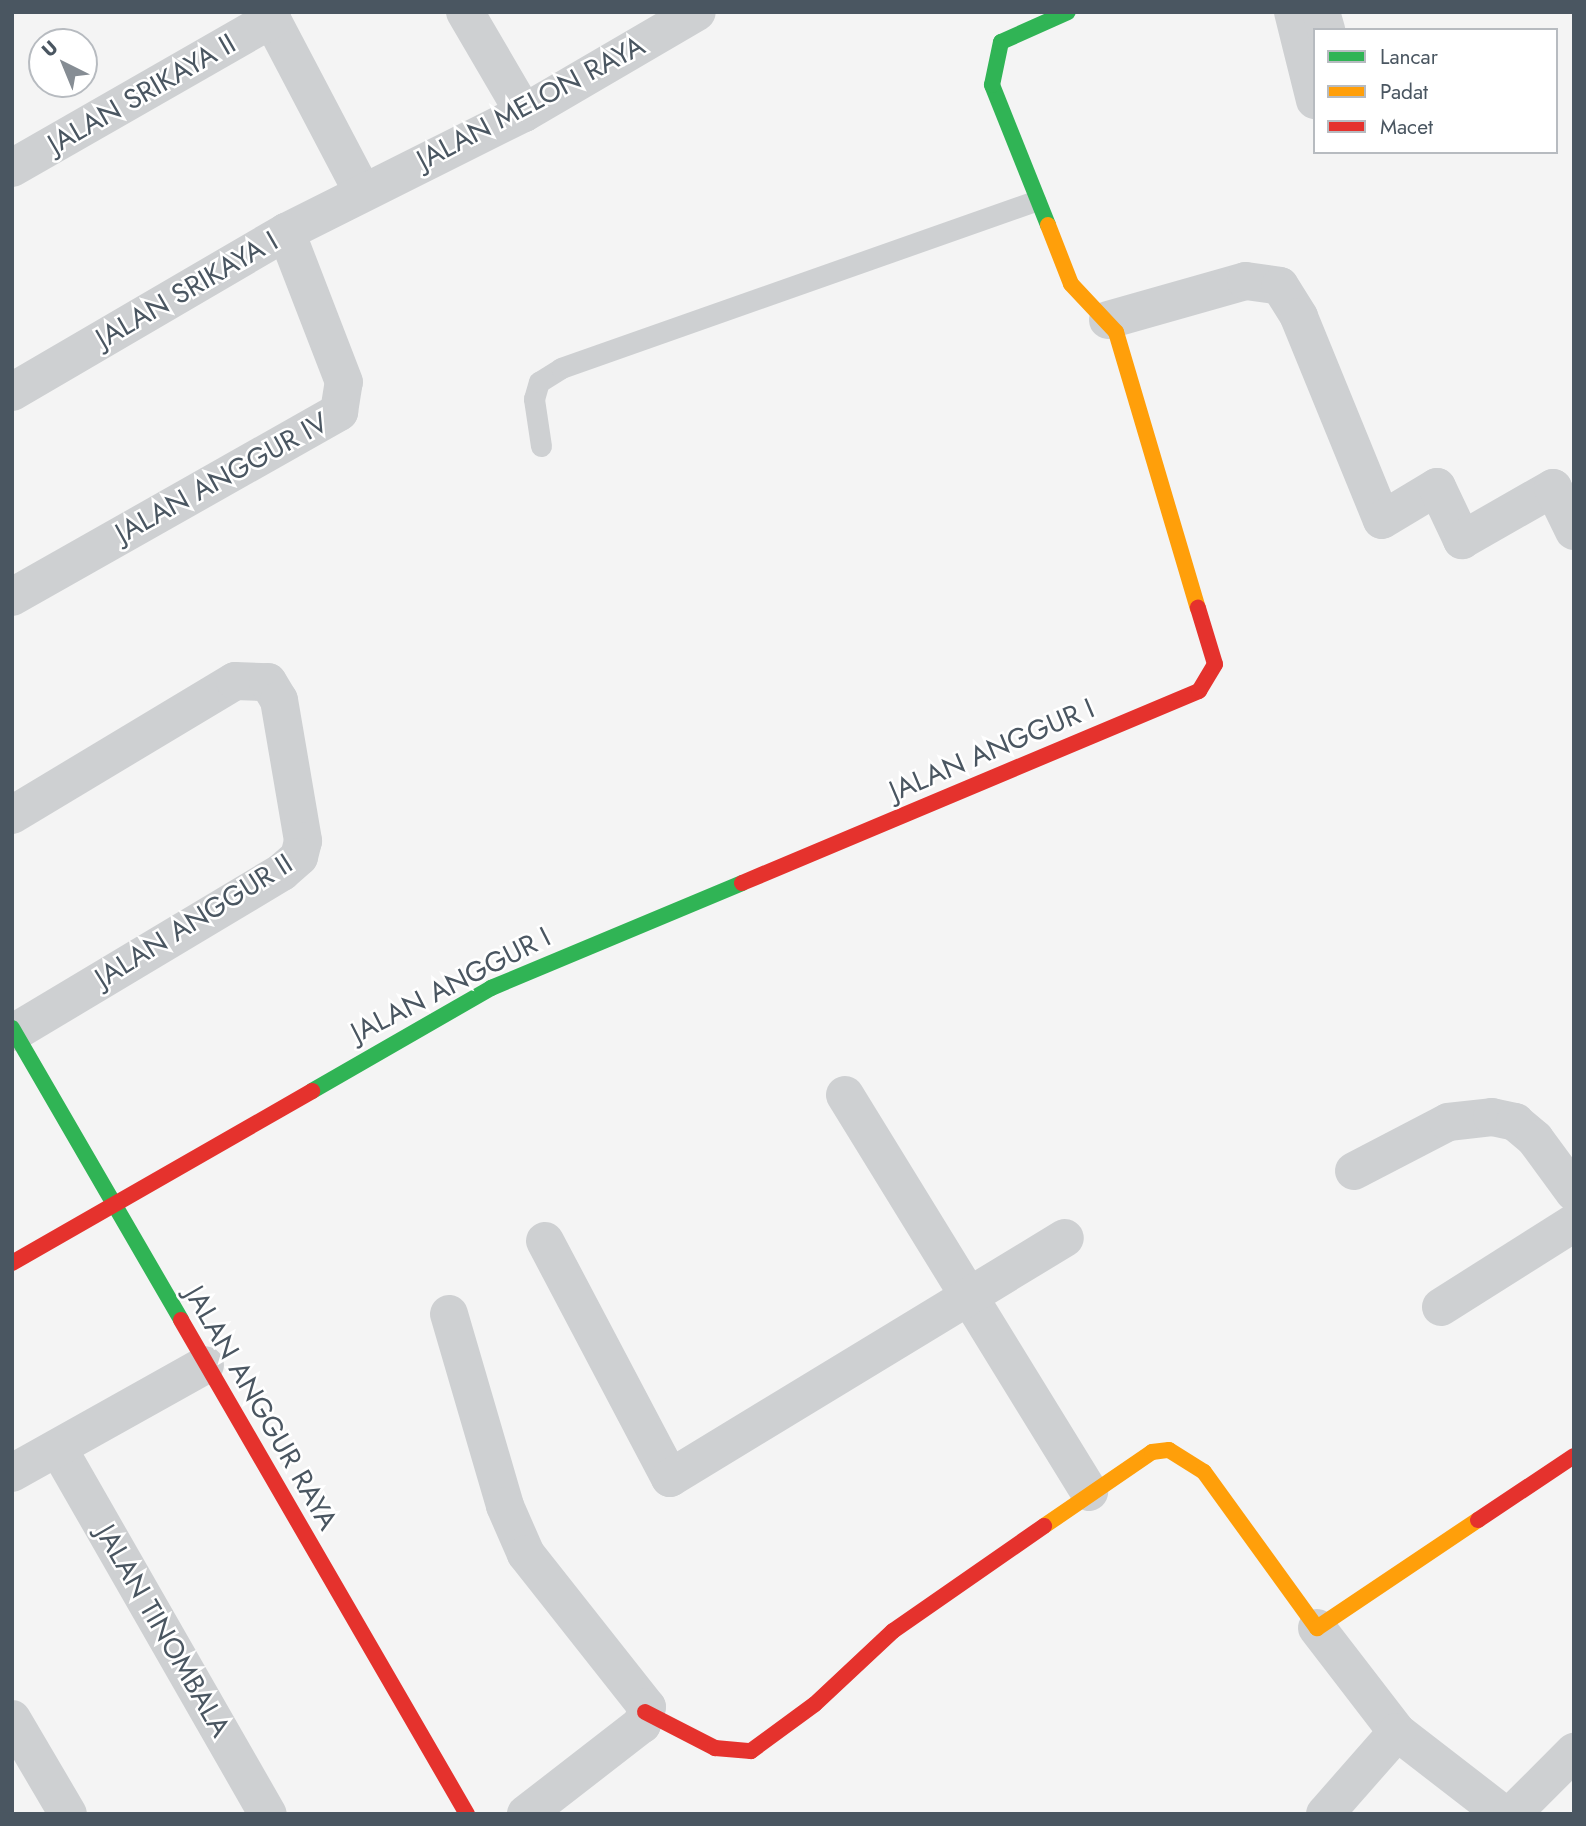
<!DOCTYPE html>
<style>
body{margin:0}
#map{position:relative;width:1586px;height:1826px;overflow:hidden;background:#f4f4f4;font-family:Jost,sans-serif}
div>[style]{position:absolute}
.lane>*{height:21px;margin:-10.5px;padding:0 10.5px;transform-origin:10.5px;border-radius:10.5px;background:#ced0d2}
.street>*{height:38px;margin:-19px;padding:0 19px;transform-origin:19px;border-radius:19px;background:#ced0d2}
.fast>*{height:16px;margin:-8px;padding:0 8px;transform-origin:8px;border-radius:8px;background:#30b455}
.slow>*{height:16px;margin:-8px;padding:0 8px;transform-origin:8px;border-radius:8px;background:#ff9f0a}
.jam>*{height:16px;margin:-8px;padding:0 8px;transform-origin:8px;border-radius:8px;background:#e5322d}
span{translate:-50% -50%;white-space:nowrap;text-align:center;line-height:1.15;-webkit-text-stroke:5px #fff;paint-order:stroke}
.street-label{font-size:28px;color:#4a5661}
.frame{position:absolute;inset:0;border:14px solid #4a5661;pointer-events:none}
.legend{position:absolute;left:1313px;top:28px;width:245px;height:126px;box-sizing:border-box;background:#fff;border:2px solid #b7bbc0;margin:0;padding:9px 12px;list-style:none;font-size:21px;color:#4a5661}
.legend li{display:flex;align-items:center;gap:14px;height:35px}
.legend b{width:35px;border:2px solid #b7bbc0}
.north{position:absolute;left:28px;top:28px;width:70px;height:70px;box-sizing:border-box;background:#fff;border:2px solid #b7bbc0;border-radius:50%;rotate:317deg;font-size:19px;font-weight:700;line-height:28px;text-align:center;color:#4a5661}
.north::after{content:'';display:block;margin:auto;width:24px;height:32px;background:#868d94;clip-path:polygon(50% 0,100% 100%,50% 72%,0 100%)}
</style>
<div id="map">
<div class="lane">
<i style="left:541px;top:446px;width:48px;rotate:-98.5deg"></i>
<i style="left:534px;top:399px;width:18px;rotate:-74deg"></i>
<i style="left:539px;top:382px;width:26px;rotate:-32deg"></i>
<i style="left:561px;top:368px;width:503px;rotate:-19.41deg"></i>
</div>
<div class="street">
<i style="left:268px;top:12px;width:202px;rotate:62.3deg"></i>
<i style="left:465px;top:12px;width:117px;rotate:59.7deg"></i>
<i style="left:1293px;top:12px;width:91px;rotate:76deg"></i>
<i style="left:1321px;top:12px;width:19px;rotate:74deg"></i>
<i style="left:12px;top:168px;width:300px;rotate:-29.8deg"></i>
<i style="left:1108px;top:320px;width:143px;rotate:-15.8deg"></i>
<i style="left:1246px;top:281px;width:34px;rotate:8deg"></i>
<i style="left:1280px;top:286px;width:36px;rotate:58deg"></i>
<i style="left:1299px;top:317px;width:219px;rotate:67.8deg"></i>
<i style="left:1382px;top:520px;width:64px;rotate:-31deg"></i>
<i style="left:1437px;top:487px;width:59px;rotate:64.7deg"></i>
<i style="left:1462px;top:540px;width:105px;rotate:-29.7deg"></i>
<i style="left:1553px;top:488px;width:48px;rotate:64deg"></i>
<i style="left:12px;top:392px;width:317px;rotate:-30.3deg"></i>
<i style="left:286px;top:232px;width:266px;rotate:-26.6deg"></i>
<i style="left:524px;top:113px;width:200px;rotate:-30.3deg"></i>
<i style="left:12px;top:597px;width:376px;rotate:-29.5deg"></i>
<i style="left:339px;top:412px;width:30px;rotate:-81deg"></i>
<i style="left:344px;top:382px;width:161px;rotate:-111.1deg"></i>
<i style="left:12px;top:815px;width:260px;rotate:-31deg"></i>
<i style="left:235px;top:681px;width:33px;rotate:2deg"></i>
<i style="left:268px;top:682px;width:21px;rotate:59deg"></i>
<i style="left:279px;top:700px;width:143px;rotate:80.3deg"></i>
<i style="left:303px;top:841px;width:16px;rotate:104deg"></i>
<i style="left:299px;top:857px;width:23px;rotate:139deg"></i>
<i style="left:282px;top:872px;width:311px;rotate:149.1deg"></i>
<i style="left:845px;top:1095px;width:466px;rotate:58.4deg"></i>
<i style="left:1354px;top:1171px;width:106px;rotate:-27.5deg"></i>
<i style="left:1448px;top:1122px;width:44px;rotate:-6.5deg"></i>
<i style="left:1492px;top:1117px;width:24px;rotate:12deg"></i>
<i style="left:1515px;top:1122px;width:26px;rotate:40deg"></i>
<i style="left:1535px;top:1139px;width:66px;rotate:53.7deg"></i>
<i style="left:545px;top:1241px;width:268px;rotate:62.2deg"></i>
<i style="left:670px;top:1478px;width:462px;rotate:-31.3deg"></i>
<i style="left:1441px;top:1307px;width:157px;rotate:-32.3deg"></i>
<i style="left:449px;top:1314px;width:200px;rotate:73.7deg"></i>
<i style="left:505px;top:1506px;width:52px;rotate:66.4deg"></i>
<i style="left:526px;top:1554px;width:195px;rotate:51.7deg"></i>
<i style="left:647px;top:1707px;width:18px;rotate:106deg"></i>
<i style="left:642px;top:1724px;width:147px;rotate:142.2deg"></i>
<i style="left:58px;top:1448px;width:422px;rotate:60.2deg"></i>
<i style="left:12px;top:1473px;width:221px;rotate:-29.2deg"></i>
<i style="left:1317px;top:1628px;width:131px;rotate:52.4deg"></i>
<i style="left:1397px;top:1732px;width:134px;rotate:37.7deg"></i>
<i style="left:12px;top:1719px;width:110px;rotate:59.5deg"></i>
<i style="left:1325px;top:1814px;width:109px;rotate:-48.7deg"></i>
<i style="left:1512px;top:1814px;width:88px;rotate:-45deg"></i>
</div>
<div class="fast">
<i style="left:1048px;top:225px;width:151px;rotate:-111.8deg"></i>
<i style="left:992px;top:85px;width:44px;rotate:-78.2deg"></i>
<i style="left:1001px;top:42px;width:73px;rotate:-24.1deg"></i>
<i style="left:12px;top:1028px;width:337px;rotate:59.9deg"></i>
<i style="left:312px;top:1091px;width:207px;rotate:-29.9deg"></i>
<i style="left:491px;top:988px;width:272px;rotate:-22.7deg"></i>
</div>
<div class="slow">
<i style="left:1048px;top:225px;width:63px;rotate:68.7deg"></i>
<i style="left:1071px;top:284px;width:66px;rotate:46.8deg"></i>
<i style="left:1116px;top:332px;width:288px;rotate:73.5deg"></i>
<i style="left:1044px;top:1526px;width:131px;rotate:-34.4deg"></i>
<i style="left:1152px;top:1452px;width:17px;rotate:-7deg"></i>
<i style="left:1169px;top:1450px;width:41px;rotate:32.2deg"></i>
<i style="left:1204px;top:1472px;width:193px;rotate:54.1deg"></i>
<i style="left:1317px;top:1628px;width:194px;rotate:-33.9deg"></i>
</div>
<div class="jam">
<i style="left:742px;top:883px;width:496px;rotate:-22.8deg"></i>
<i style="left:1199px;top:691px;width:31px;rotate:-59deg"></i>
<i style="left:1215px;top:664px;width:59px;rotate:-106.9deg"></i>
<i style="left:12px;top:1263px;width:346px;rotate:-29.8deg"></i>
<i style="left:181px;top:1320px;width:571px;rotate:59.93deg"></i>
<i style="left:1478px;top:1520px;width:115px;rotate:-33.7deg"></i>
<i style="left:645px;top:1712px;width:79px;rotate:27.2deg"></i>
<i style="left:715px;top:1748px;width:36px;rotate:5deg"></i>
<i style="left:751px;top:1751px;width:79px;rotate:-36.3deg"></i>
<i style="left:815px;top:1704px;width:107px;rotate:-43.1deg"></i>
<i style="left:893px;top:1631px;width:184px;rotate:-34.8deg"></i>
</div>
<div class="street-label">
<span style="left:142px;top:94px;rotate:-30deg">JALAN SRIKAYA II</span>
<span style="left:531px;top:103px;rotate:-28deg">JALAN MELON RAYA</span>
<span style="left:187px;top:290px;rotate:-30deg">JALAN SRIKAYA I</span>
<span style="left:222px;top:478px;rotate:-29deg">JALAN ANGGUR IV</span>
<span style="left:992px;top:750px;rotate:-23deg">JALAN ANGGUR I</span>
<span style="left:194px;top:921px;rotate:-32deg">JALAN ANGGUR II</span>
<span style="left:451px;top:985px;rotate:-27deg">JALAN ANGGUR I</span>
<span style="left:261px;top:1408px;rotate:60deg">JALAN ANGGUR RAYA</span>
<span style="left:163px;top:1631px;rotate:60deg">JALAN TINOMBALA</span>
</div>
<div class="frame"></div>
<ul class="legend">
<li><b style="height:9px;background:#30b455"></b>Lancar</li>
<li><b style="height:9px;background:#ff9f0a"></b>Padat</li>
<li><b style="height:9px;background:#e5322d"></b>Macet</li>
</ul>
<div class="north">U</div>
</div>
